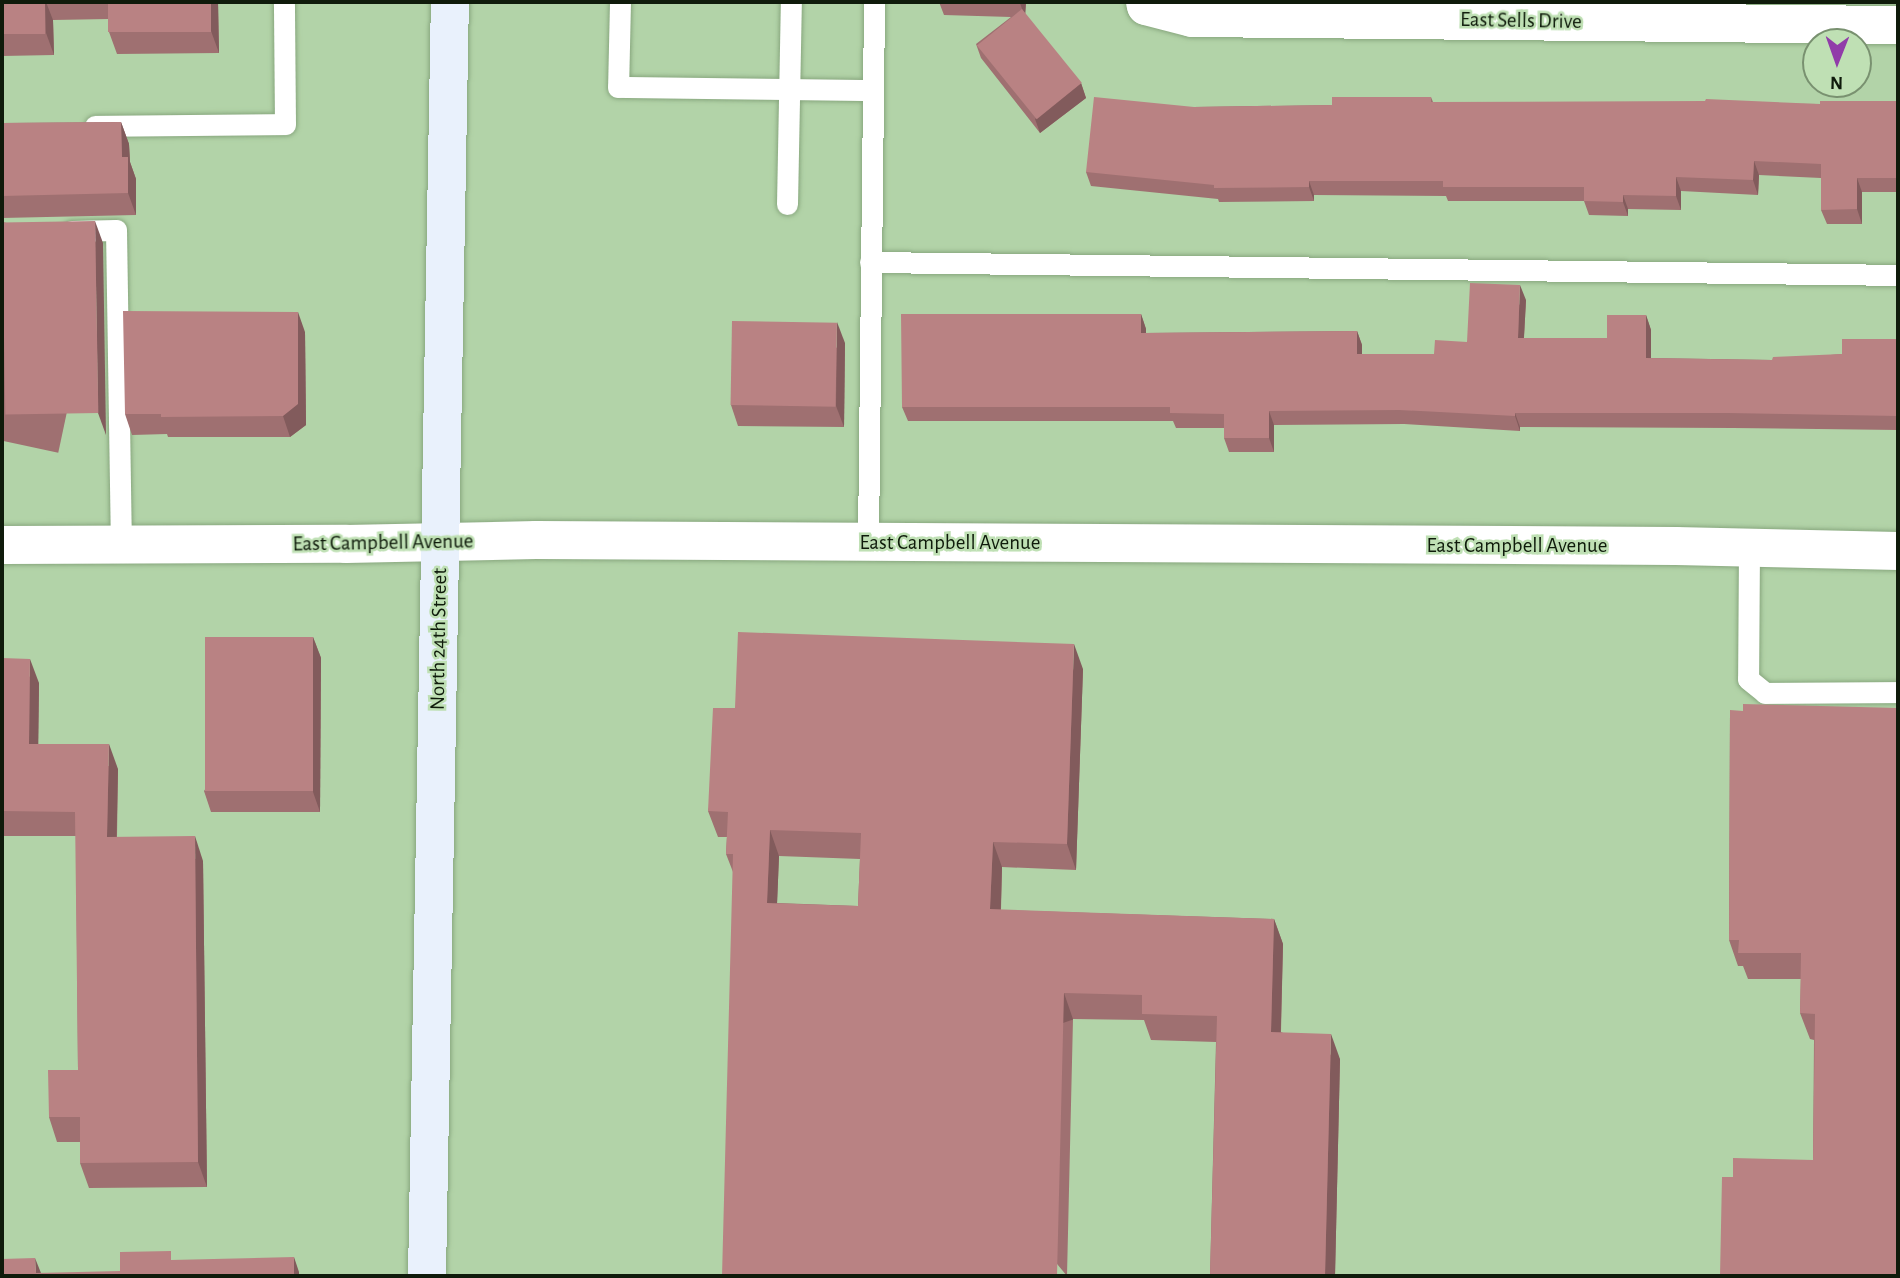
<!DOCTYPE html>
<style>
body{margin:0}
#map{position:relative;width:1900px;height:1278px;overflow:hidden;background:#b2d3a8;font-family:"Alegreya Sans",sans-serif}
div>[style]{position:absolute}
.roads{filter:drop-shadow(0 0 2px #88a77e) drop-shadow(0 0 2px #88a77e)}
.service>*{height:21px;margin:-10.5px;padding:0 10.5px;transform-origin:10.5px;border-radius:10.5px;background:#fff}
.minor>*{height:38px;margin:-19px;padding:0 19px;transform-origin:19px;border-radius:19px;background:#fff}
.tertiary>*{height:38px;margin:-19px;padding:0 19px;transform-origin:19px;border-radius:19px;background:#fff}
.secondary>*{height:38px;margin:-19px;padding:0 19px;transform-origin:19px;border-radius:19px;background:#e9f1fc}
.wall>*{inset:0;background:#9f7071;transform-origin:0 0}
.shaded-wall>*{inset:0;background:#825b5c;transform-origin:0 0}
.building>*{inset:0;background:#b98283;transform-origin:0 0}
span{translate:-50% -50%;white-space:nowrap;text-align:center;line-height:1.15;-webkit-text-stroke:5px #bfe0b4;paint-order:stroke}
.street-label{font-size:21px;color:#0f1b0b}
.frame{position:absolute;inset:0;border:4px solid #0f1b0b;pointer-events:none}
.north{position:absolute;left:1802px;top:28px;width:70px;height:70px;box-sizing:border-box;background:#bfe0b4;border:2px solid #799170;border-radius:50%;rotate:181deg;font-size:19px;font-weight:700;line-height:28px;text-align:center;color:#0f1b0b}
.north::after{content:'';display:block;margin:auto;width:24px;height:32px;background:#913ca9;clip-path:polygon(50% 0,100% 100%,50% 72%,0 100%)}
</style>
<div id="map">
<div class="roads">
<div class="service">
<i style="left:620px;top:2px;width:85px;rotate:91.3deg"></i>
<i style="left:618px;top:87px;width:254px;rotate:0.7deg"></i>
<i style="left:95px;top:126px;width:190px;rotate:-0.6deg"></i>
<i style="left:285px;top:124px;width:122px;rotate:-90.5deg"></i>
<i style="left:787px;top:204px;width:202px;rotate:-88.9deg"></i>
<i style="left:72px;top:231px;width:44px;rotate:-1.3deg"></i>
<i style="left:116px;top:230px;width:315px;rotate:89.1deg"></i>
<i style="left:870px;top:262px;width:1028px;rotate:0.72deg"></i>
<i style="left:868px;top:542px;width:540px;rotate:-89.36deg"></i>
<i style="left:1749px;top:549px;width:130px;rotate:90.4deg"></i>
<i style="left:1748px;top:679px;width:22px;rotate:39deg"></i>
<i style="left:1765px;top:693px;width:133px;rotate:-0.4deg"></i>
</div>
<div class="minor">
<i style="left:1145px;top:2px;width:4px;rotate:76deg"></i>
<i style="left:1146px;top:6px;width:48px;rotate:14.6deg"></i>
<i style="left:1192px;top:18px;width:706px;rotate:0.57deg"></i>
</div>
<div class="tertiary">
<i style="left:2px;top:545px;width:344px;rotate:-0.2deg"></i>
<i style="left:346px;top:544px;width:190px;rotate:-1.2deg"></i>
<i style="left:536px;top:540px;width:1140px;rotate:0.3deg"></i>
<i style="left:1676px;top:546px;width:222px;rotate:1.3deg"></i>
</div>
<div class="secondary">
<i style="left:427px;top:1276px;width:1274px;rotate:-88.97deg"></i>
</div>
</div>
<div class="wall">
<i style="clip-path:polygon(2px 2px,218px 2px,219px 53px,117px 54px,109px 32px,109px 19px,53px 20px,54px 55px,2px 56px)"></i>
<i style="clip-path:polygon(939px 2px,1026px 2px,1025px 14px,1081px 83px,1086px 98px,1040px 133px,981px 58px,976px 44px,1011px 17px,944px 15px)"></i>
<i style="clip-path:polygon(1431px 97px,1433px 102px,1820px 104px,1898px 101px,1898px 192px,1862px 192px,1862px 224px,1827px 224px,1821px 210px,1821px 178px,1759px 175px,1758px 195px,1681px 191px,1681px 210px,1628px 209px,1628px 216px,1589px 215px,1584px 201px,1448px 201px,1446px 196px,1314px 195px,1314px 201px,1219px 202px,1218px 199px,1091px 186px,1086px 172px,1194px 107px,1332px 105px)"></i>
<i style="clip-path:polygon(121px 122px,129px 144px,130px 162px,136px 179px,136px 215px,2px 218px,2px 123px)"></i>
<i style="left:2px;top:222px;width:103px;height:214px;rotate:12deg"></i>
<i style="clip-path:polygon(1526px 300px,1524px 338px,1607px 338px,1646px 315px,1651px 330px,1651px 358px,1772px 360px,1842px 354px,1898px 339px,1898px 430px,1733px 428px,1520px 427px,1520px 431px,1404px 424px,1274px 425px,1274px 452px,1229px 452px,1224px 438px,1224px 428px,1176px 428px,1173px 421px,908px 421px,902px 407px,1141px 314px,1146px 329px,1146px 333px,1357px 331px,1362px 345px,1362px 354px,1434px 354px,1467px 342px)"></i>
<i style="clip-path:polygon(305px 332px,306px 425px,290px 437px,168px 437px,167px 434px,132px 435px,125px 414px)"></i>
<i style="clip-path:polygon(845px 343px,844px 427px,738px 426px,731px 405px)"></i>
<i style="clip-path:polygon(313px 637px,321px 658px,320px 812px,211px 812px,204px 791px)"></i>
<i style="clip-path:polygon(2px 658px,39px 683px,38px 744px,118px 769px,117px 837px,203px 861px,207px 1187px,89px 1188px,80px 1163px,80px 1142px,57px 1142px,49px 1117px,78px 1070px,76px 836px,2px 836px)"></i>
<i style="clip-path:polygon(evenodd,1083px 669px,1076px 870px,1002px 867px,1001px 910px,1274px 919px,1283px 944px,1281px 1032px,1340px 1059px,1335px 1276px,1210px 1276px,1216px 1042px,1151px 1040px,1144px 1020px,1073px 1019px,1067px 1276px,733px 872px,726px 854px,727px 837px,718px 837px,708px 811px,735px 708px,1083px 669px,779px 856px,860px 859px,858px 906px,777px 903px,779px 856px)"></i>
<i style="clip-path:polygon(1730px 710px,1898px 1276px,1733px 1177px,1813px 1160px,1814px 1040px,1810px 1039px,1800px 1013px,1801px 979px,1748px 979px,1743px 966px,1738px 966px,1729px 940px)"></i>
</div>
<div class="shaded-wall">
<i style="clip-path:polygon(45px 2px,46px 2px,53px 20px,54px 55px,46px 33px)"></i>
<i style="clip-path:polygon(211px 2px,218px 2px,219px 53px,211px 31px)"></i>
<i style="clip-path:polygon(1020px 2px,1026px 2px,1025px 18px,1020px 3px)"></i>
<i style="clip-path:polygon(1081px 83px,1086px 98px,1040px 133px,1035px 119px)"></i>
<i style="clip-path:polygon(121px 122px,129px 144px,130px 162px,136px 179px,136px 215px,128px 193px,122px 157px)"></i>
<i style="clip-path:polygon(1754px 161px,1759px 175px,1758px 195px,1753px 180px)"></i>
<i style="clip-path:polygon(1676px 177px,1681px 191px,1681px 210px,1676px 196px)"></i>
<i style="clip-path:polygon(1857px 178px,1862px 192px,1862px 224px,1857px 209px)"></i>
<i style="clip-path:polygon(1309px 181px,1314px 195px,1314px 201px,1309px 187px)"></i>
<i style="clip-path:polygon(1623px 195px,1628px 209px,1628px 216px,1623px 202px)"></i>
<i style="clip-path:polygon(95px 221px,103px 243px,106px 435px,98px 413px)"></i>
<i style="clip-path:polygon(1520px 285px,1526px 300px,1523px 353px,1518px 338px)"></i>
<i style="clip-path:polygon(298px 312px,305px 332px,306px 425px,290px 437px,283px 416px)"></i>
<i style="clip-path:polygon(1141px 314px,1146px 329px,1146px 347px,1141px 333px)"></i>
<i style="clip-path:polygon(1646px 315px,1651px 330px,1651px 373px,1646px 358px)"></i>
<i style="clip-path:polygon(837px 322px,845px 343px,844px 427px,836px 406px)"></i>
<i style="clip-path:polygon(1357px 331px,1362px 345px,1362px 368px,1357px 354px)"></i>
<i style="clip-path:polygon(1269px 411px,1274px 425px,1274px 452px,1269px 438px)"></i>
<i style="clip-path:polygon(1515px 413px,1520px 427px,1520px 431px,1515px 416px)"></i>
<i style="clip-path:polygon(313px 637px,321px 658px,320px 812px,313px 792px)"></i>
<i style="clip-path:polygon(1074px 644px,1083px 669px,1076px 870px,1067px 844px)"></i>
<i style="clip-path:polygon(30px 659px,39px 683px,38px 768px,29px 744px)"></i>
<i style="clip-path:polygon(109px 744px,118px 769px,116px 861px,107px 837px)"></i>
<i style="clip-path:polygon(770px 830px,779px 856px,776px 929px,767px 903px)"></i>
<i style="clip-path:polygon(195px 836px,203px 861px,207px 1187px,198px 1162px)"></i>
<i style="clip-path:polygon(993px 842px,1002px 867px,1000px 935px,990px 909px)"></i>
<i style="clip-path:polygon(1274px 919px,1283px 944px,1280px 1058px,1271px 1032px)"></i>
<i style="left:1064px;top:993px;width:28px;height:283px;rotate:71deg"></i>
<i style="clip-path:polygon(1331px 1034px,1340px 1059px,1335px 1276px,1325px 1276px)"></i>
<i style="clip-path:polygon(294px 1257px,299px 1272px,299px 1276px,294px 1276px)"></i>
<i style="clip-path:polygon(35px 1258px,41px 1273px,36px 1273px)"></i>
</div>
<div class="building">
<i style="left:2px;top:2px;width:43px;height:32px"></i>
<i style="left:108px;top:2px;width:103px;height:30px"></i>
<i style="clip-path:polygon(972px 2px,1020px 2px,1020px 3px)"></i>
<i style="left:1022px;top:9px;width:95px;height:58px;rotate:51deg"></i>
<i style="clip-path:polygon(1094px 97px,1194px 107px,1332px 105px,1332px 97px,1431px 97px,1431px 102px,1705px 101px,1706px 99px,1820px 104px,1820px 101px,1898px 101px,1898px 178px,1857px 178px,1857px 209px,1821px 210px,1821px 164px,1754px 161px,1753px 180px,1676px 177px,1676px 196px,1623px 195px,1623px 202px,1584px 201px,1584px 187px,1443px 187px,1443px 181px,1309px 181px,1309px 187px,1214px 188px,1214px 185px,1086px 172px)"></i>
<i style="clip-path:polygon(121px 122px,122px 157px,128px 157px,128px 193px,2px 196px,2px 123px)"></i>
<i style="left:95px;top:221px;width:192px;height:93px;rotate:89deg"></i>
<i style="clip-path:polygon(1470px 283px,1520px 285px,1518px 338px,1607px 338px,1607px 315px,1646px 315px,1646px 358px,1772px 360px,1773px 357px,1842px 354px,1842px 339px,1898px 339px,1898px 416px,1728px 413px,1515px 413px,1515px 416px,1399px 410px,1269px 411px,1269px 438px,1224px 438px,1224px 414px,1170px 413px,1170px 407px,902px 407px,901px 314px,1141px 314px,1141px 333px,1357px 331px,1357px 354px,1434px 354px,1435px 340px,1467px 342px)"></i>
<i style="clip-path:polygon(123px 311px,298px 312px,298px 404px,283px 416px,161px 417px,161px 414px,125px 414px)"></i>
<i style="left:732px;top:321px;width:105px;height:84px;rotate:1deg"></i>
<i style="clip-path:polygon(evenodd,738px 632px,1074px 644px,1067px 844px,993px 842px,990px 909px,1274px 919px,1271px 1032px,1331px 1034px,1325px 1276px,1210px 1276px,1217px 1016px,1142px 1014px,1142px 995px,1064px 993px,1057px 1276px,722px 1276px,733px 854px,726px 854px,728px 812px,708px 811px,713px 708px,735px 708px,738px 632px,770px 830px,861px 833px,858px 906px,767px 903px,770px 830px)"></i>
<i style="left:205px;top:637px;width:108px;height:154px"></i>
<i style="clip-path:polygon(2px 658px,30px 659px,29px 744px,109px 744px,107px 837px,195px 836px,198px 1162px,80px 1163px,80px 1117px,49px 1117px,48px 1070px,78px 1070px,75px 812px,2px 811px)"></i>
<i style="clip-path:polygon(1743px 704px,1898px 708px,1898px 1276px,1720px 1276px,1722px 1177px,1733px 1177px,1733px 1158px,1813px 1160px,1815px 1014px,1800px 1013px,1801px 953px,1738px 953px,1739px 940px,1729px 940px,1730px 710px,1743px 711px)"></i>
<i style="clip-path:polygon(171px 1251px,171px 1260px,294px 1257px,294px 1276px,2px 1276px,2px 1259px,35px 1258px,36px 1273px,120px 1271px,120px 1252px)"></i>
</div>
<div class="street-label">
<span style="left:1521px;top:21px;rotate:1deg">East Sells Drive</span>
<span style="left:383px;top:543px;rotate:-1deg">East Campbell Avenue</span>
<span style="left:950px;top:543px">East Campbell Avenue</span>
<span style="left:1517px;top:546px">East Campbell Avenue</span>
<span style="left:439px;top:639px;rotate:-89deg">North 24th Street</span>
</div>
<div class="frame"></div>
<div class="north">N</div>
</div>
